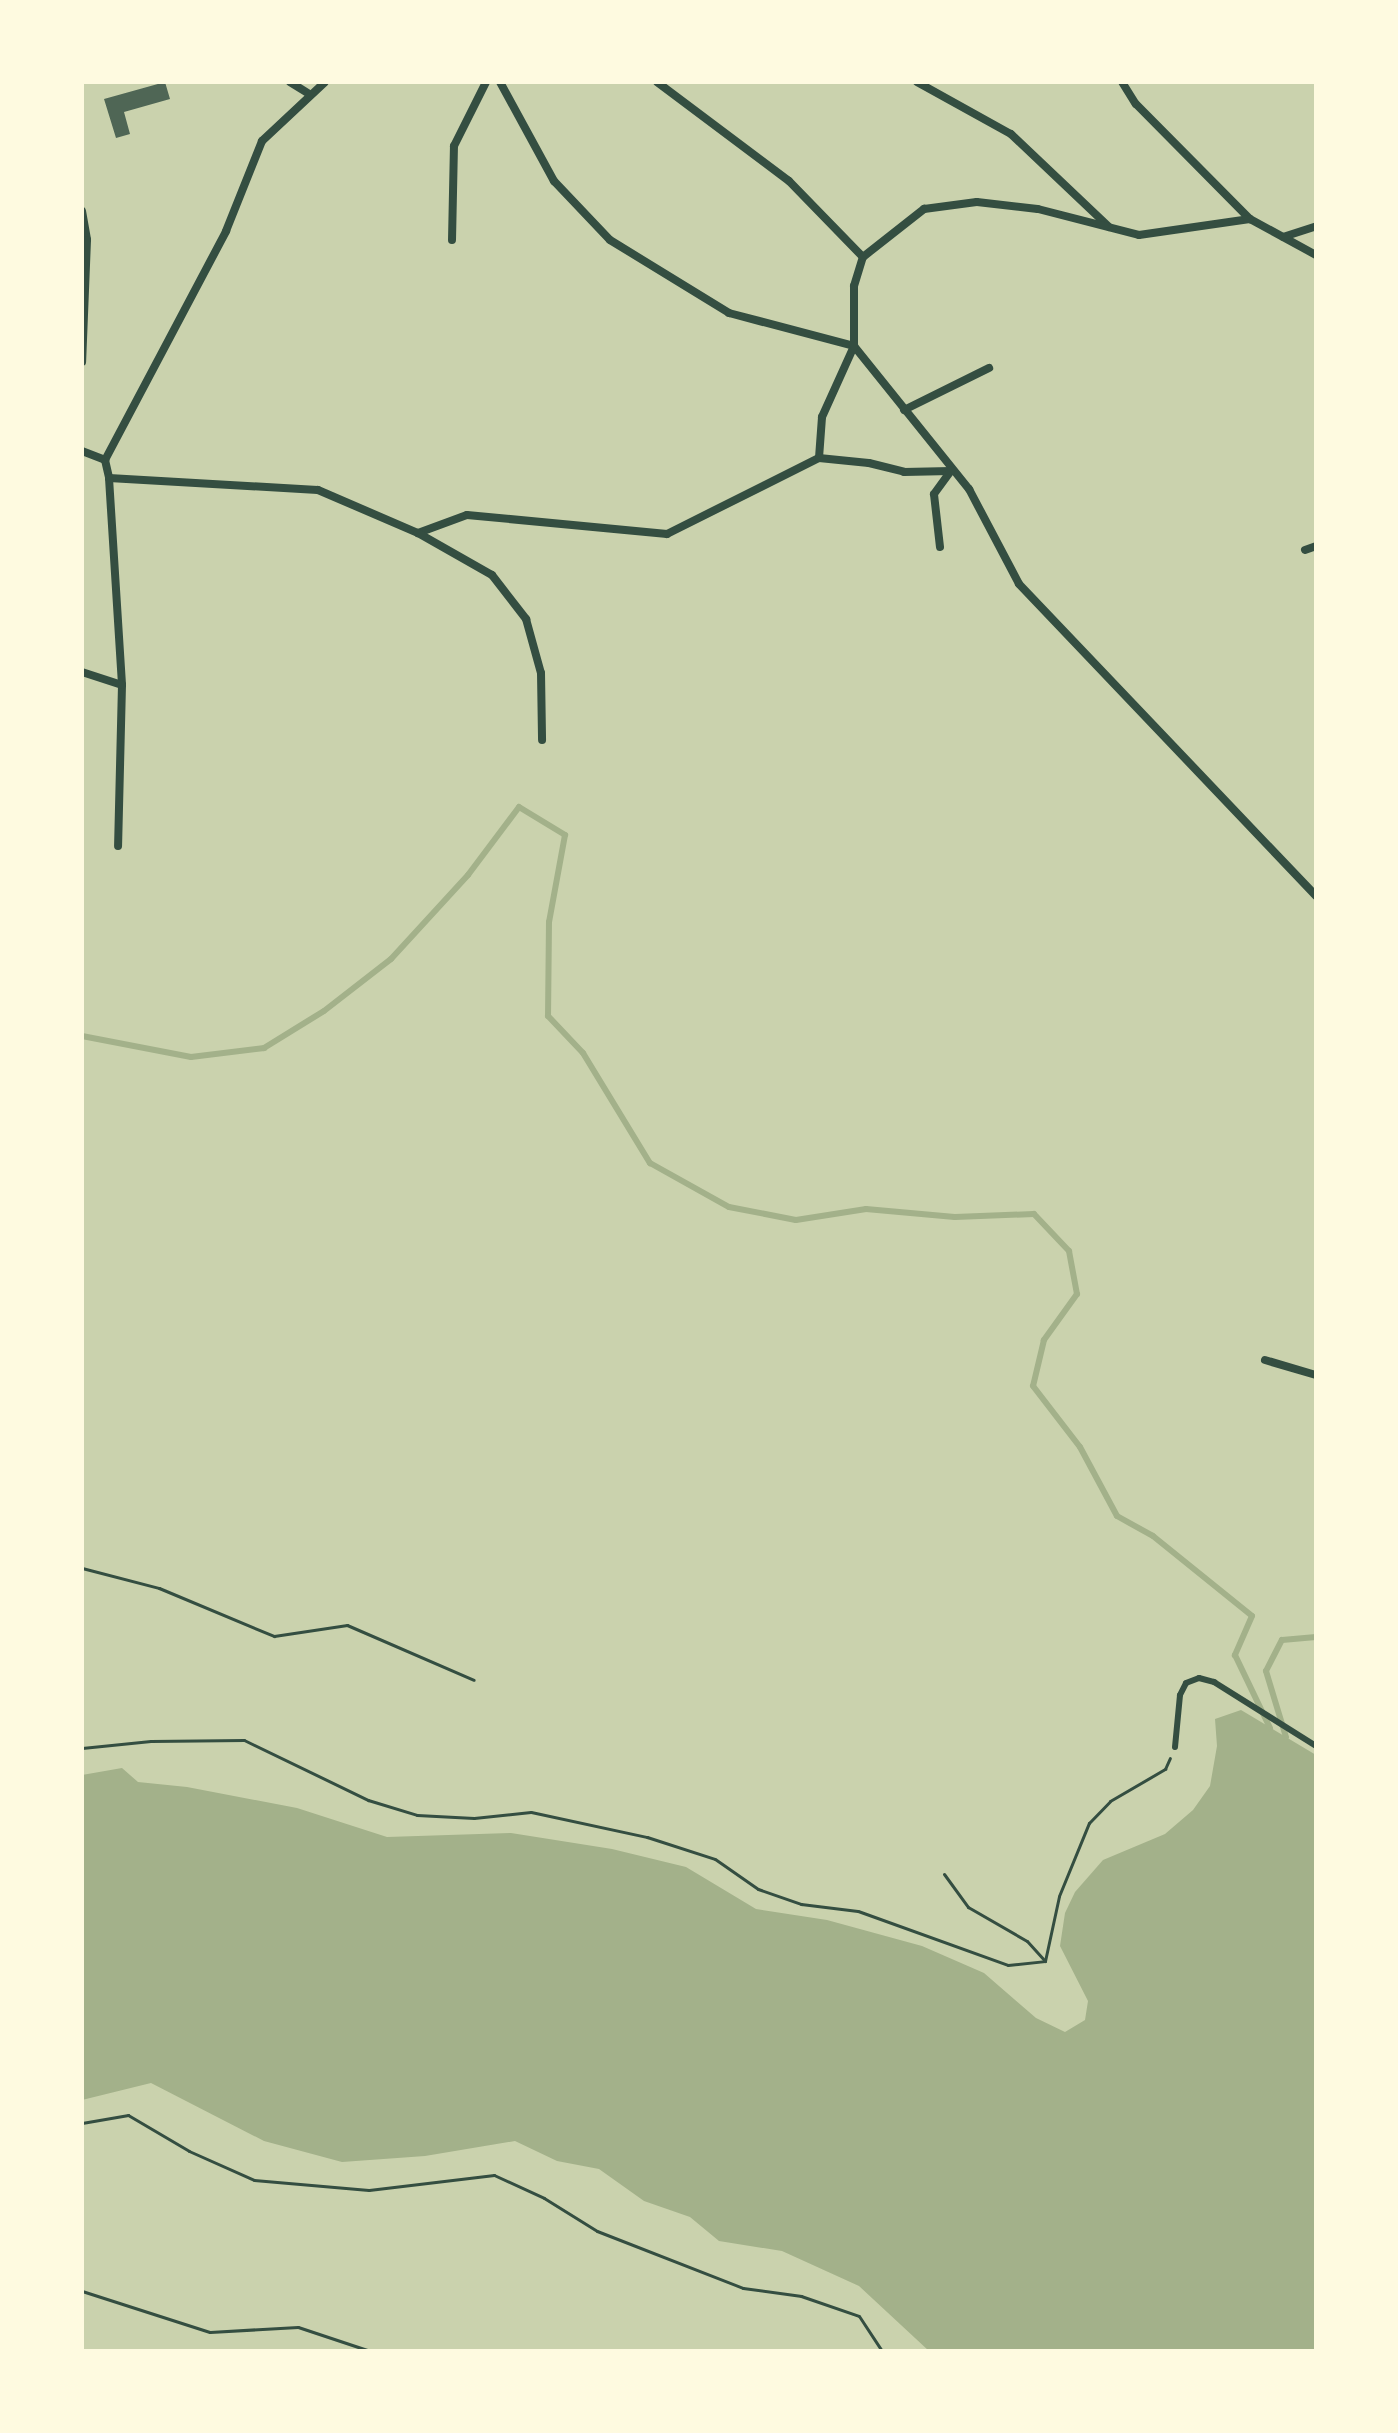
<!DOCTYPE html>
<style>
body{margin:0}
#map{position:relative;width:1398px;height:2433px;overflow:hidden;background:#e9edc9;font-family:Rubik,sans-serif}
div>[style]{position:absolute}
.green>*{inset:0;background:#cad2ad;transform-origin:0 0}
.water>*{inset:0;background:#a3b18a}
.stream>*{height:6px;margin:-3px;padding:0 3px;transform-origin:3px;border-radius:3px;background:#a3b18a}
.building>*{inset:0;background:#4f6655}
.path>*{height:3px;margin:-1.5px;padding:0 1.5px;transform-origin:1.5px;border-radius:1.5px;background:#344e41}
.service>*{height:6px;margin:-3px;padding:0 3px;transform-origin:3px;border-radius:3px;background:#344e41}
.minor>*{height:8px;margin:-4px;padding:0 4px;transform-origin:4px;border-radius:4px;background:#344e41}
span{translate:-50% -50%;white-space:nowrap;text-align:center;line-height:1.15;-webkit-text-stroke:6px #fefae0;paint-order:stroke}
.frame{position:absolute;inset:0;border:84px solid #fefae0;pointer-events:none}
</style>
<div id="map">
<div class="green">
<i style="left:82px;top:82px;width:1234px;height:2269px"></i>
</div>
<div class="water">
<i style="clip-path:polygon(1241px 1710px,1316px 1755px,1316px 2351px,929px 2351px,859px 2286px,782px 2251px,719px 2241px,690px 2217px,644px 2201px,599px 2169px,557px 2161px,515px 2141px,425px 2156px,342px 2162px,264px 2141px,151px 2083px,82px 2100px,82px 1775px,122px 1768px,138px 1782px,187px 1787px,297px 1808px,387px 1837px,511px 1833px,612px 1849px,686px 1867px,756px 1909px,827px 1920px,922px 1946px,984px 1973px,1036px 2018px,1065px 2032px,1085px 2020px,1088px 2001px,1060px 1946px,1065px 1913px,1075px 1892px,1103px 1860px,1165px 1834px,1193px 1810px,1210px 1786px,1217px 1746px,1215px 1719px)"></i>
</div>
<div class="stream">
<i style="left:82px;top:1036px;width:111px;rotate:10.9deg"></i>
<i style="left:191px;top:1057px;width:74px;rotate:-7deg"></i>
<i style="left:264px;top:1048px;width:70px;rotate:-31.7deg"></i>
<i style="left:324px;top:1011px;width:85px;rotate:-37.8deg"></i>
<i style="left:391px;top:959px;width:114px;rotate:-47.5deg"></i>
<i style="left:468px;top:875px;width:85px;rotate:-53.1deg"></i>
<i style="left:519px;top:807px;width:54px;rotate:31.3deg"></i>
<i style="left:565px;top:835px;width:88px;rotate:100.4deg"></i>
<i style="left:549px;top:922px;width:94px;rotate:90.6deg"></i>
<i style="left:548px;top:1016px;width:51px;rotate:46.6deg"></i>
<i style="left:583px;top:1053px;width:129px;rotate:58.7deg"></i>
<i style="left:650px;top:1163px;width:90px;rotate:29.1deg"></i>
<i style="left:729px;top:1207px;width:68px;rotate:11deg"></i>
<i style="left:796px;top:1220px;width:71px;rotate:-8.9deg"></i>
<i style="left:866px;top:1209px;width:89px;rotate:5.1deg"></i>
<i style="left:955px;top:1217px;width:79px;rotate:-2.2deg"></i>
<i style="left:1034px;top:1214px;width:51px;rotate:46.6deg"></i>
<i style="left:1069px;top:1251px;width:44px;rotate:79.5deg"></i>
<i style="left:1077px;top:1294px;width:57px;rotate:125.7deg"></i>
<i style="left:1044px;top:1340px;width:47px;rotate:103.4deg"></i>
<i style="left:1033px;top:1386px;width:77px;rotate:52.4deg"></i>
<i style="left:1080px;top:1447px;width:78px;rotate:61.8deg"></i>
<i style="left:1117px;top:1516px;width:41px;rotate:29.1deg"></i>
<i style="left:1153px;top:1536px;width:127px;rotate:38.9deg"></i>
<i style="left:1252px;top:1616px;width:43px;rotate:113.6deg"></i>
<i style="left:1235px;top:1655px;width:81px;rotate:64.4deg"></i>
<i style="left:1286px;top:1737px;width:69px;rotate:-106.9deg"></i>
<i style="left:1266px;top:1671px;width:35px;rotate:-63deg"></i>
<i style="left:1282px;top:1640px;width:34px;rotate:-5deg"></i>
</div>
<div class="building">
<i style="clip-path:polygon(165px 82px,170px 99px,124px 112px,130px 134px,116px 138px,104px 99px)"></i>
</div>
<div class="path">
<i style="left:82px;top:1568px;width:80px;rotate:14.6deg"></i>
<i style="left:159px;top:1588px;width:125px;rotate:22.7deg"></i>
<i style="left:274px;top:1636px;width:74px;rotate:-8.6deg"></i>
<i style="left:347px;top:1625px;width:138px;rotate:23.4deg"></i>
<i style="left:82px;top:1748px;width:69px;rotate:-5.8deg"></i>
<i style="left:151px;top:1741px;width:93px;rotate:-0.6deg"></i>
<i style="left:244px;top:1740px;width:138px;rotate:25.8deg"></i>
<i style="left:368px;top:1800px;width:51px;rotate:17deg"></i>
<i style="left:417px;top:1815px;width:57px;rotate:3deg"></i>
<i style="left:474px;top:1818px;width:57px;rotate:-6deg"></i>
<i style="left:531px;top:1812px;width:119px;rotate:12.2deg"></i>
<i style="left:647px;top:1837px;width:71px;rotate:17.9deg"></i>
<i style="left:715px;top:1859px;width:52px;rotate:34.9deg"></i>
<i style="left:758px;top:1889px;width:46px;rotate:19.2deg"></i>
<i style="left:801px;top:1904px;width:57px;rotate:7deg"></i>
<i style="left:858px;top:1911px;width:159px;rotate:19.8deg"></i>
<i style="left:1008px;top:1965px;width:37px;rotate:-6deg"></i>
<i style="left:1045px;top:1961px;width:66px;rotate:-77.8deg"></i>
<i style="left:1059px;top:1896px;width:79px;rotate:-67.7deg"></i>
<i style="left:1089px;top:1823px;width:30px;rotate:-46deg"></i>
<i style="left:1110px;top:1801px;width:64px;rotate:-30.2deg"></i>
<i style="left:1165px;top:1769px;width:12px;rotate:-66deg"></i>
<i style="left:944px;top:1874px;width:41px;rotate:54deg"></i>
<i style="left:968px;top:1907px;width:68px;rotate:30deg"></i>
<i style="left:1027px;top:1941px;width:27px;rotate:48deg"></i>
<i style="left:82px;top:2123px;width:47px;rotate:-9.9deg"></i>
<i style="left:128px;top:2115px;width:71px;rotate:30.5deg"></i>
<i style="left:189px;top:2151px;width:71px;rotate:24deg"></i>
<i style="left:254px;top:2180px;width:115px;rotate:5deg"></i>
<i style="left:369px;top:2190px;width:126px;rotate:-6.8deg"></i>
<i style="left:494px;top:2175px;width:55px;rotate:24.7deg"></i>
<i style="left:544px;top:2198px;width:62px;rotate:31.9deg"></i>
<i style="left:597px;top:2231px;width:157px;rotate:21.3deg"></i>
<i style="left:743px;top:2288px;width:59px;rotate:7.9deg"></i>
<i style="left:801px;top:2296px;width:61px;rotate:19deg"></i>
<i style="left:859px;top:2316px;width:42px;rotate:56.7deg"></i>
<i style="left:82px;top:2291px;width:134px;rotate:17.8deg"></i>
<i style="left:210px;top:2332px;width:88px;rotate:-3.3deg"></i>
<i style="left:298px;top:2327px;width:76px;rotate:18.4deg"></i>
</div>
<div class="service">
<i style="left:1175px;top:1747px;width:52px;rotate:-84.5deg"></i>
<i style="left:1180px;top:1695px;width:13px;rotate:-63deg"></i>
<i style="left:1186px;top:1683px;width:14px;rotate:-21deg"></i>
<i style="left:1199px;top:1678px;width:16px;rotate:15deg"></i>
<i style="left:1214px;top:1682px;width:120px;rotate:32.1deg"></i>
</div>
<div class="minor">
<i style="left:290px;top:82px;width:22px;rotate:32deg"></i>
<i style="left:500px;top:82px;width:113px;rotate:61.4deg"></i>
<i style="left:554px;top:181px;width:81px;rotate:46.5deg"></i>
<i style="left:610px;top:240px;width:140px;rotate:31.5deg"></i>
<i style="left:729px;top:313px;width:129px;rotate:14.8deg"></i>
<i style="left:854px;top:346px;width:184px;rotate:51.2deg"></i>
<i style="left:969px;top:489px;width:107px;rotate:62.2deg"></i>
<i style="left:1019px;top:584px;width:431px;rotate:46.4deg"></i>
<i style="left:657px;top:82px;width:165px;rotate:36.9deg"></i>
<i style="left:789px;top:181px;width:106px;rotate:45.8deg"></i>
<i style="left:917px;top:82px;width:107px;rotate:29deg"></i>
<i style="left:1011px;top:134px;width:135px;rotate:43.5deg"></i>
<i style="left:1122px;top:82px;width:26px;rotate:58deg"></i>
<i style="left:1136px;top:104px;width:162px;rotate:45.3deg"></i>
<i style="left:1250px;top:219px;width:75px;rotate:28.6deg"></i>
<i style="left:82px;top:211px;width:29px;rotate:80deg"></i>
<i style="left:87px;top:240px;width:122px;rotate:92.3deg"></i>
<i style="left:1283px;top:237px;width:35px;rotate:-18deg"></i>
<i style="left:452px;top:240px;width:94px;rotate:-88.8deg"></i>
<i style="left:454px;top:146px;width:72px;rotate:-63.4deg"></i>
<i style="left:904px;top:410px;width:95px;rotate:-26.3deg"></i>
<i style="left:82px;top:451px;width:25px;rotate:21deg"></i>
<i style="left:105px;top:460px;width:18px;rotate:77deg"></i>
<i style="left:109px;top:478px;width:209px;rotate:3.3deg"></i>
<i style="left:318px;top:490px;width:109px;rotate:23.3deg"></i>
<i style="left:418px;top:533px;width:52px;rotate:-20.2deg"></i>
<i style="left:467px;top:515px;width:201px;rotate:5.4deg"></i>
<i style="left:667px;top:534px;width:170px;rotate:-26.6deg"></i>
<i style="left:819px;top:458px;width:41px;rotate:-85.8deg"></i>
<i style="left:822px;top:417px;width:78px;rotate:-65.7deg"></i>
<i style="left:854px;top:346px;width:60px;rotate:-90deg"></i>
<i style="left:854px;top:286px;width:30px;rotate:-73deg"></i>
<i style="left:863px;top:257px;width:78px;rotate:-38.2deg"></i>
<i style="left:924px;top:209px;width:53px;rotate:-7.5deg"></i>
<i style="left:977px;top:202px;width:61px;rotate:6.5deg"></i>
<i style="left:1038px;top:209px;width:104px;rotate:14.4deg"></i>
<i style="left:1139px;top:235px;width:112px;rotate:-8.2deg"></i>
<i style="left:819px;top:458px;width:50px;rotate:5.7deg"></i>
<i style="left:869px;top:463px;width:36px;rotate:14deg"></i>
<i style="left:904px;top:472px;width:47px;rotate:-1.2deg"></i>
<i style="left:105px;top:460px;width:259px;rotate:-62.1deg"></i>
<i style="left:226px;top:231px;width:97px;rotate:-68.2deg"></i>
<i style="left:262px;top:141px;width:86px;rotate:-43.1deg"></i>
<i style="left:109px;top:478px;width:207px;rotate:86.4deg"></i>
<i style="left:122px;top:685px;width:161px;rotate:91.4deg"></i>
<i style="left:418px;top:533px;width:85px;rotate:29.6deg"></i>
<i style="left:492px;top:575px;width:56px;rotate:52.3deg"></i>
<i style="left:526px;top:619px;width:56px;rotate:74.5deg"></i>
<i style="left:541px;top:673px;width:67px;rotate:89.1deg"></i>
<i style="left:940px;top:547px;width:53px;rotate:-96.5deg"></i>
<i style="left:934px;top:494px;width:29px;rotate:-54deg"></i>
<i style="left:1305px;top:550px;width:12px;rotate:-20deg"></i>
<i style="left:82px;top:672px;width:42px;rotate:18deg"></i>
<i style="left:1265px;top:1360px;width:53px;rotate:16.4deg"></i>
</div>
<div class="frame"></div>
</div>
